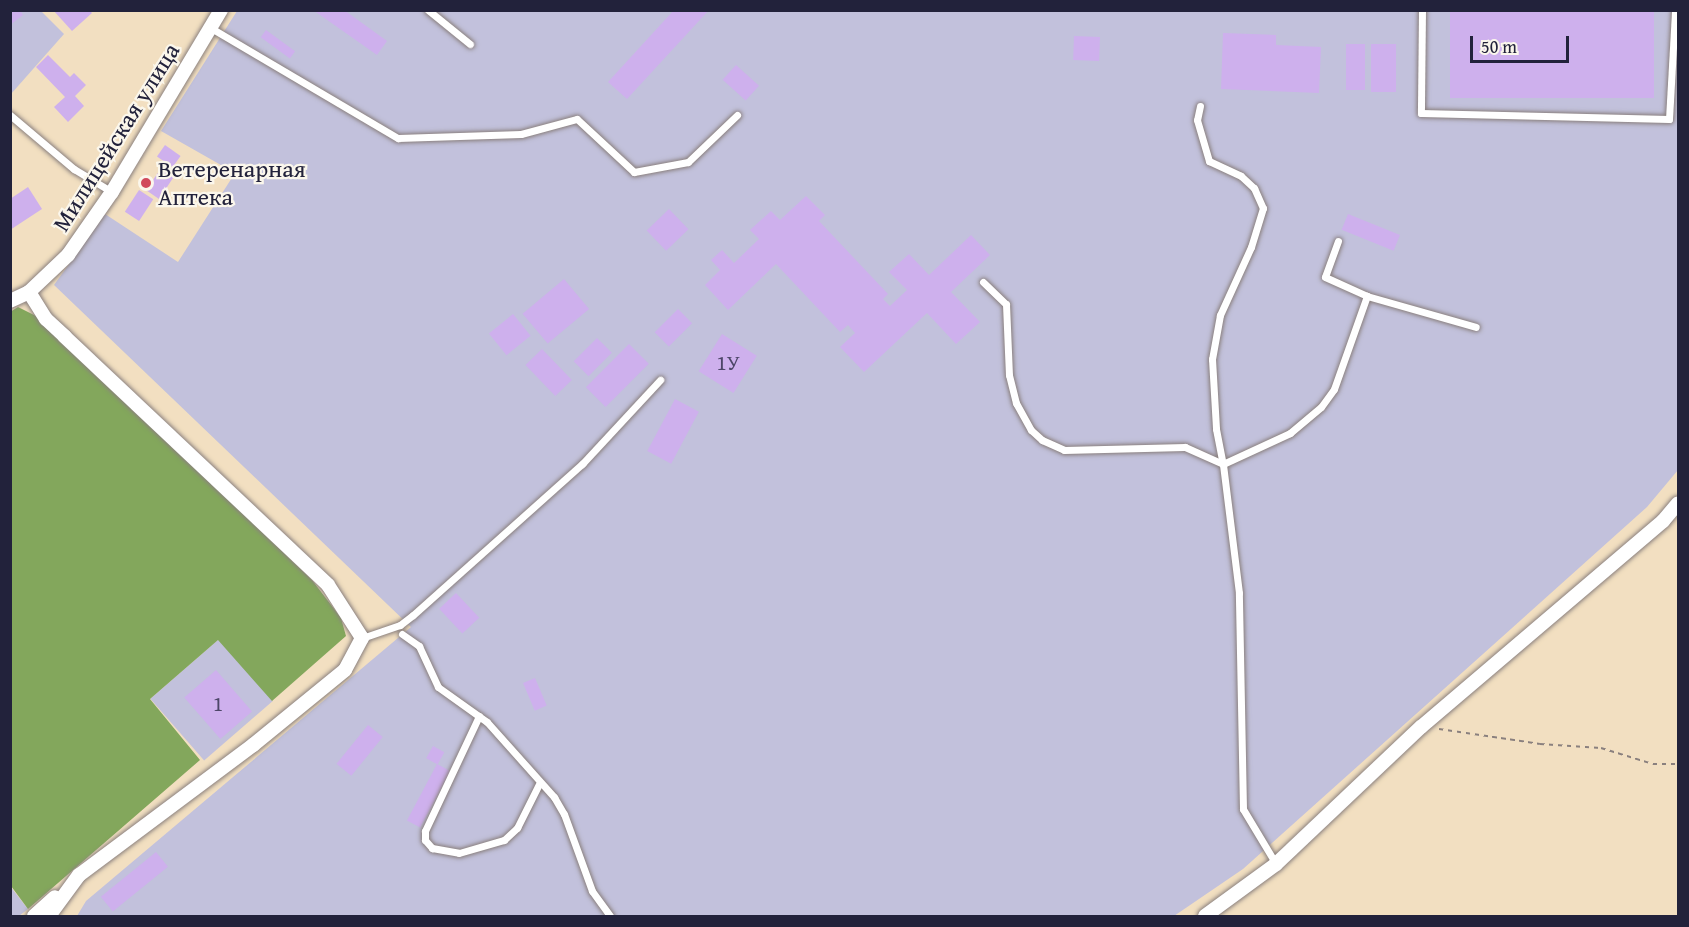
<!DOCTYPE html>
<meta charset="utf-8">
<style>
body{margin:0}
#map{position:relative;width:1689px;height:927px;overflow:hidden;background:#f2dfc1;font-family:"Gentium Book Plus",serif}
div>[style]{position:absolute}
.industrial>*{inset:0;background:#c2c1dc;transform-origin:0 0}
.forest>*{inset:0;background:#83a75c}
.building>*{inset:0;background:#ceb0ed;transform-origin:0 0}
.path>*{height:2px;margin-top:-1px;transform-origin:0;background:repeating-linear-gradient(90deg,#8a807e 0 4.5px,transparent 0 9px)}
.roads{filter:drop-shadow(0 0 2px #8a807e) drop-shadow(0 0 2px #8a807e)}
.service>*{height:7px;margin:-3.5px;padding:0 3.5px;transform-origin:3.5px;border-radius:3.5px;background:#fff}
.minor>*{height:14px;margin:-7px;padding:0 7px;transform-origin:7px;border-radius:7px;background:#fff}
.dots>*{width:16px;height:16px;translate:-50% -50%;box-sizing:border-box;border:3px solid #fbf7ec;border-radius:50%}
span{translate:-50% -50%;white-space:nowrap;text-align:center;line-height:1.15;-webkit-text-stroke:4.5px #fbf7ec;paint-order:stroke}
.number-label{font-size:21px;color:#4d4668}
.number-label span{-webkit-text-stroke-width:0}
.street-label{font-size:24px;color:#22223b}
.poi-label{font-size:24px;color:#22223b}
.left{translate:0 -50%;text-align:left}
.frame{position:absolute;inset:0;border:12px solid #22223b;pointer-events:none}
.scale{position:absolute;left:1470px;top:36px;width:99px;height:27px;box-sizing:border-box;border:3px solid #22223b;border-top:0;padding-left:8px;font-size:18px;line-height:21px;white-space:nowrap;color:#22223b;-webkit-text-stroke:4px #fbf7ec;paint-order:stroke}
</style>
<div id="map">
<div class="industrial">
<i style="clip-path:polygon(11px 11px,41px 11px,64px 34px,11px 94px)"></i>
<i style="clip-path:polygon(237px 11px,1678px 11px,1678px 470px,1647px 507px,1243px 869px,1174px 916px,77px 916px,86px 901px,411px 627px,54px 285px,105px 214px,178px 262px,235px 173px,161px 131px)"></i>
<i style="left:219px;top:639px;width:82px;height:91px;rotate:49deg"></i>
<i style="clip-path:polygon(10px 886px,28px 909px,19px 916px,11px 916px)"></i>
</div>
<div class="forest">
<i style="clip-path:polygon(18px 307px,40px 318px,312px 580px,341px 618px,346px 636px,272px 701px,218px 640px,150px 699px,200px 760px,28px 909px,11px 886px,10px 312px)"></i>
</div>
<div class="building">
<i style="clip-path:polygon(10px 10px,20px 10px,23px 15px,10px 25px)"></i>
<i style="clip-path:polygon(53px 10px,89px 10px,92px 13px,72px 31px)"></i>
<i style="clip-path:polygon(313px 10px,344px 10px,387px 41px,377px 55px)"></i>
<i style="clip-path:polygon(674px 10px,709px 10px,627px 99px,608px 82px)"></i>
<i style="left:1450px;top:10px;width:204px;height:88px"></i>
<i style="left:266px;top:30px;width:36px;height:9px;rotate:36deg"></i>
<i style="clip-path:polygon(1223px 33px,1276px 35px,1276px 45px,1321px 47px,1319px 93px,1221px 89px)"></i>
<i style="left:1074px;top:36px;width:26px;height:24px;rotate:2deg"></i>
<i style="left:1346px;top:44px;width:19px;height:46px"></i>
<i style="left:1371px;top:44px;width:25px;height:48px"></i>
<i style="clip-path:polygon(48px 55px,70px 77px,74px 73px,86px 85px,75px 96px,84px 106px,68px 122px,54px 107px,65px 97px,36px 67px)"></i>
<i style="left:736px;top:65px;width:31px;height:20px;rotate:42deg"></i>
<i style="left:165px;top:145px;width:19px;height:14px;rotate:35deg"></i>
<i style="clip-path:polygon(162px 167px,175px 175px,159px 199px,140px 186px,147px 176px,153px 180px)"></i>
<i style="clip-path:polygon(28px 187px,42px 209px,10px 230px,10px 199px)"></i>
<i style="left:139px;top:190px;width:17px;height:26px;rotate:33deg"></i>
<i style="clip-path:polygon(806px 196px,825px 215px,819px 221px,888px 294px,883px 299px,890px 306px,907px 290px,889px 272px,909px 254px,929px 275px,971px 235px,990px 255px,951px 292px,980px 322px,956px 344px,927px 313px,864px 372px,840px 347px,855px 333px,848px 325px,840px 332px,776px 264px,728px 310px,705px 285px,720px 270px,711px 260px,722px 250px,734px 263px,759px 239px,750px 230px,771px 211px,780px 220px)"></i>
<i style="left:669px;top:209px;width:28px;height:31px;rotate:46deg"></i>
<i style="left:1348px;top:214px;width:56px;height:17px;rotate:22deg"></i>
<i style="left:564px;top:279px;width:39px;height:54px;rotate:50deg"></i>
<i style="left:678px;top:309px;width:20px;height:33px;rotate:45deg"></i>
<i style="left:513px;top:314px;width:28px;height:31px;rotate:51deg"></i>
<i style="left:722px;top:334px;width:41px;height:44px;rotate:32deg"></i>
<i style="left:597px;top:338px;width:21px;height:33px;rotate:45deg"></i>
<i style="left:629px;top:344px;width:28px;height:61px;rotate:45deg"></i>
<i style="left:542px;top:349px;width:43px;height:23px;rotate:46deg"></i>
<i style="left:675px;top:399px;width:27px;height:59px;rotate:28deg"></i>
<i style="left:456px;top:593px;width:34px;height:23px;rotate:47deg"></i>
<i style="left:216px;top:670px;width:55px;height:42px;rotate:49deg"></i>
<i style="left:535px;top:678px;width:30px;height:13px;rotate:67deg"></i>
<i style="left:368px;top:725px;width:19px;height:50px;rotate:39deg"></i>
<i style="left:433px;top:746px;width:13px;height:14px;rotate:29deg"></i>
<i style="left:437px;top:764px;width:15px;height:64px;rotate:28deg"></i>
<i style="left:156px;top:852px;width:19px;height:71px;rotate:51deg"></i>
</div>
<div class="path">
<i style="left:1439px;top:729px;width:102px;rotate:8.4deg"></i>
<i style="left:1540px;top:744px;width:61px;rotate:3.8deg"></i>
<i style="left:1601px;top:748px;width:54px;rotate:17.1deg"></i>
<i style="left:1653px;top:764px;width:25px"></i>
</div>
<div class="roads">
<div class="service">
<i style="left:428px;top:10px;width:54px;rotate:39deg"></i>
<i style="left:1422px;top:10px;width:103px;rotate:90.6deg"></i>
<i style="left:1421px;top:113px;width:248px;rotate:1.4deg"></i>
<i style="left:1669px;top:119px;width:109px;rotate:-86.8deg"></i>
<i style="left:211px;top:28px;width:217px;rotate:30.5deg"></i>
<i style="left:398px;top:138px;width:123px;rotate:-1.9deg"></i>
<i style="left:521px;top:134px;width:58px;rotate:-15deg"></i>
<i style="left:577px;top:119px;width:78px;rotate:42.9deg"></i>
<i style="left:634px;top:172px;width:55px;rotate:-10.5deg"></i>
<i style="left:688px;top:162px;width:68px;rotate:-43.8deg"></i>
<i style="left:1200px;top:106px;width:14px;rotate:102deg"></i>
<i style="left:1197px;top:120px;width:43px;rotate:73.7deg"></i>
<i style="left:1209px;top:161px;width:35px;rotate:25deg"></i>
<i style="left:1241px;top:176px;width:18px;rotate:43deg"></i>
<i style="left:1254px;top:188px;width:22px;rotate:66deg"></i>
<i style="left:1263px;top:208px;width:41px;rotate:107.1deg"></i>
<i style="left:1251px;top:247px;width:75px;rotate:114.5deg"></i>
<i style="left:1220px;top:315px;width:45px;rotate:100.3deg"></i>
<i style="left:1212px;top:359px;width:70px;rotate:86.7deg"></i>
<i style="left:1216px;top:429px;width:36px;rotate:79deg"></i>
<i style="left:10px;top:115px;width:84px;rotate:40.2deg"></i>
<i style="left:74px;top:169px;width:44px;rotate:31.2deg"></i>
<i style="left:1338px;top:241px;width:38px;rotate:110deg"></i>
<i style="left:1325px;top:277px;width:46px;rotate:24.3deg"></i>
<i style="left:1367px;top:296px;width:113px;rotate:15.9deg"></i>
<i style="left:983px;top:282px;width:32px;rotate:44deg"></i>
<i style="left:1006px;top:304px;width:71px;rotate:87.6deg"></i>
<i style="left:1009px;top:375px;width:29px;rotate:76deg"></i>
<i style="left:1016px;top:403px;width:31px;rotate:61deg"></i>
<i style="left:1031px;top:430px;width:15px;rotate:42deg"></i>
<i style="left:1042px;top:440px;width:24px;rotate:24deg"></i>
<i style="left:1064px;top:450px;width:121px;rotate:-1.4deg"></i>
<i style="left:1185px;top:447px;width:42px;rotate:24.1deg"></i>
<i style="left:402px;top:634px;width:21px;rotate:35deg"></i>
<i style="left:419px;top:646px;width:45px;rotate:65.1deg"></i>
<i style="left:438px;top:687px;width:60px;rotate:35.5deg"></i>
<i style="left:487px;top:722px;width:101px;rotate:48.2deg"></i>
<i style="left:554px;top:797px;width:20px;rotate:60deg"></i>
<i style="left:564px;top:814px;width:82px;rotate:70deg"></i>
<i style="left:592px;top:891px;width:31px;rotate:54deg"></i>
<i style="left:362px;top:638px;width:40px;rotate:-18.9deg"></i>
<i style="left:400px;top:625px;width:16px;rotate:-38deg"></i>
<i style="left:413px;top:615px;width:227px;rotate:-41.8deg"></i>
<i style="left:582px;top:464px;width:115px;rotate:-47.1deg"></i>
<i style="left:479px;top:716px;width:127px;rotate:115.2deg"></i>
<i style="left:425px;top:831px;width:9px;rotate:90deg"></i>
<i style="left:425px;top:840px;width:11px;rotate:49deg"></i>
<i style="left:432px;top:848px;width:27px;rotate:10deg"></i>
<i style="left:459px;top:853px;width:47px;rotate:-16.1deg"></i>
<i style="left:504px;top:840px;width:18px;rotate:-43deg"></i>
<i style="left:517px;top:828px;width:49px;rotate:-63.4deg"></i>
<i style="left:1276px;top:864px;width:64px;rotate:-121deg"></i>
<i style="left:1243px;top:809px;width:216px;rotate:-91.1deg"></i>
<i style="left:1239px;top:593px;width:130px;rotate:-97.1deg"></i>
<i style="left:1223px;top:464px;width:74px;rotate:-24.8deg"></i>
<i style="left:1290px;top:433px;width:40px;rotate:-40deg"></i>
<i style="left:1321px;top:407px;width:22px;rotate:-54deg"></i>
<i style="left:1334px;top:389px;width:99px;rotate:-70.5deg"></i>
</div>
<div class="minor">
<i style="left:29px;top:292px;width:32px;rotate:58deg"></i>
<i style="left:46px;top:319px;width:26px;rotate:43deg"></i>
<i style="left:65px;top:337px;width:361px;rotate:43.3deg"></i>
<i style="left:328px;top:585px;width:63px;rotate:57.3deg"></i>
<i style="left:362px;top:638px;width:36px;rotate:118deg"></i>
<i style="left:345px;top:670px;width:119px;rotate:140.8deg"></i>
<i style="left:253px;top:745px;width:217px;rotate:143.2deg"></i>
<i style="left:79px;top:875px;width:51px;rotate:126.2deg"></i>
<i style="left:10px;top:301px;width:21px;rotate:-25deg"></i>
<i style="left:29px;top:292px;width:54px;rotate:-43.5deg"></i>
<i style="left:68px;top:255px;width:77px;rotate:-55.1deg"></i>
<i style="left:112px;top:192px;width:212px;rotate:-59.1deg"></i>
<i style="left:34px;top:916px;width:28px;rotate:-42deg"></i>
<i style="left:1205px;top:916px;width:88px;rotate:-36.2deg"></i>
<i style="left:1276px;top:864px;width:199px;rotate:-43.4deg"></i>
<i style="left:1421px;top:727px;width:318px;rotate:-40.4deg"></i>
<i style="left:1663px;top:521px;width:23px;rotate:-50deg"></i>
</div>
</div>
<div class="dots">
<i style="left:146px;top:183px;background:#d1495b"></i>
</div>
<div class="number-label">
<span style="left:728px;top:363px">1У</span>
<span style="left:218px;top:704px">1</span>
</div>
<div class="street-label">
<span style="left:116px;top:137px;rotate:-58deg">Милицейская улица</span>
</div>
<div class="poi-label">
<span class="left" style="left:158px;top:183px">Ветеренарная<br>Аптека</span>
</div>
<div class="frame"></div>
<div class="scale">50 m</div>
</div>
